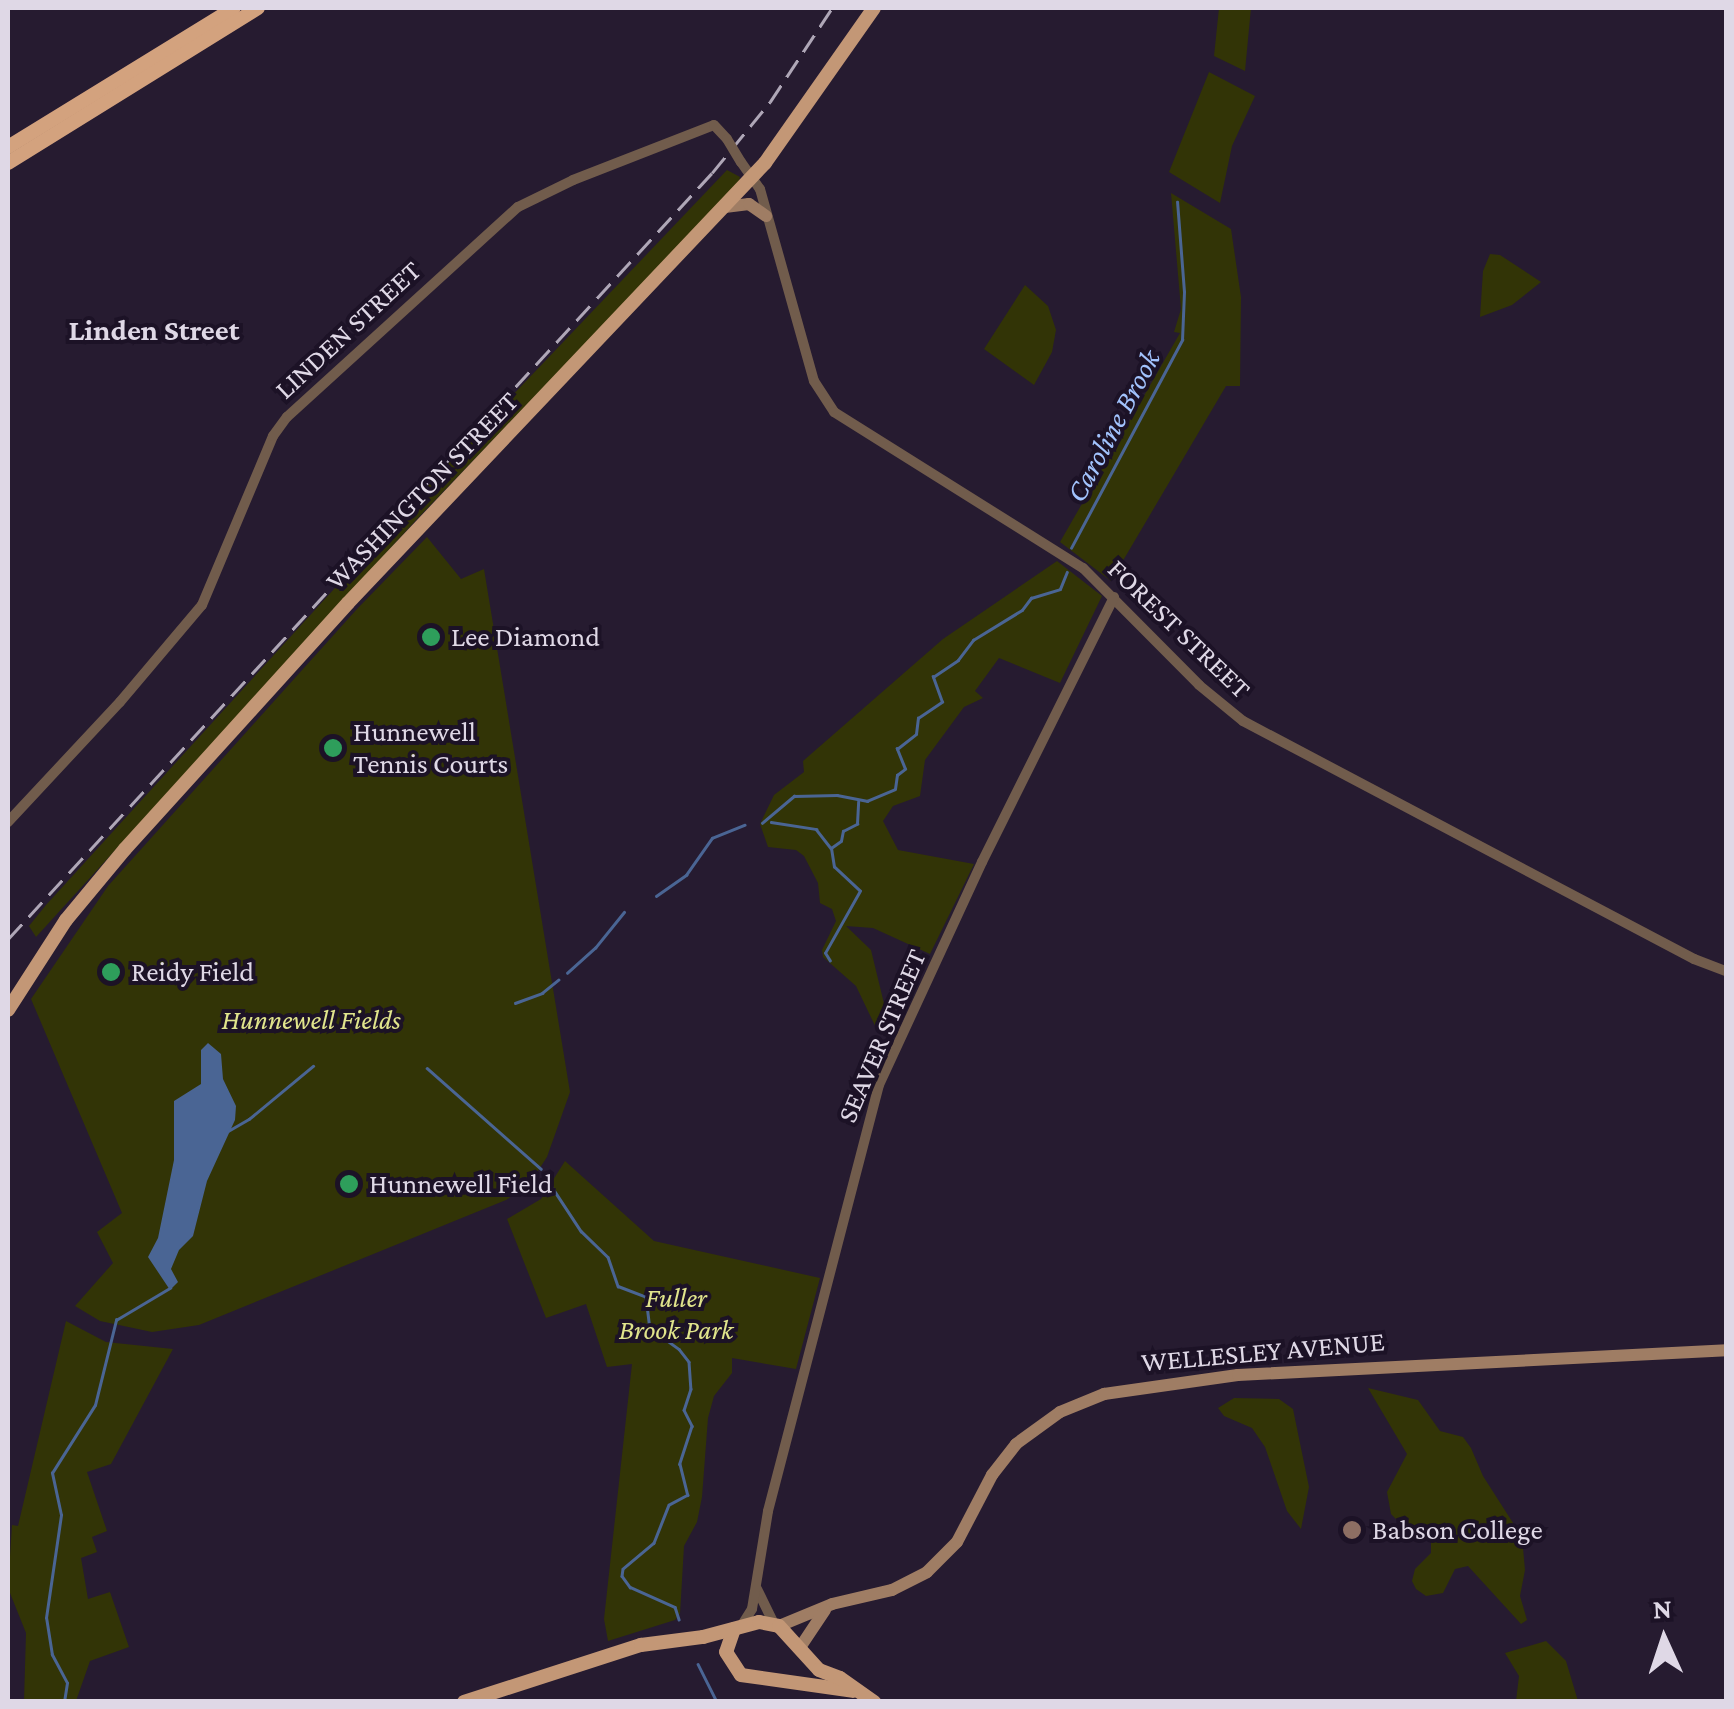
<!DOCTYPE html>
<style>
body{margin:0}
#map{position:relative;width:1734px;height:1709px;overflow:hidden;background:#261b30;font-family:"Crimson Pro",serif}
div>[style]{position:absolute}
.green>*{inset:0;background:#323406}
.water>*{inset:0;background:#4a6594}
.stream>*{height:2.5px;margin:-1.25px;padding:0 1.25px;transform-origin:1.25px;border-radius:1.25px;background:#4a6594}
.tertiary>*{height:10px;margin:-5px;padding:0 5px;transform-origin:5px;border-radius:5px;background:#715c4c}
.secondary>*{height:12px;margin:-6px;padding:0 6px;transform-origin:6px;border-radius:6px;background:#9f7d64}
.primary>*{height:14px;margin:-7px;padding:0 7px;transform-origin:7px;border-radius:7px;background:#c39776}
.trunk>*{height:14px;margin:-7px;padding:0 7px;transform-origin:7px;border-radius:7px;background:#d3a27e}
.rail>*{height:2.5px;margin-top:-1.25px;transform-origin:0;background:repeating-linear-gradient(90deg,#afa7b7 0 20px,transparent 0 30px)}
.tertiary-bridge>*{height:10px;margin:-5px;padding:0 5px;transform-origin:5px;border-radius:5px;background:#715c4c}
.dots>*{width:28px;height:28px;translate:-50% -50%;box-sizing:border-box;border:5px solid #1c1226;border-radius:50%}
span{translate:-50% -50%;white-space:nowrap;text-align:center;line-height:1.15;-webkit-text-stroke:8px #1c1226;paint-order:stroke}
.street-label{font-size:28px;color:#dfd8e6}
.poi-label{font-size:28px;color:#dfd8e6}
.left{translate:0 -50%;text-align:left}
.park-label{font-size:28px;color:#e1e58c;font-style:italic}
.neighbourhood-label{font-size:30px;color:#dfd8e6;font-weight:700}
.water-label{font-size:30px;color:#a2c3fd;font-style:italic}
.frame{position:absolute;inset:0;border:10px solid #dfd8e6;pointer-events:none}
.north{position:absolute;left:1614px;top:1589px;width:100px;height:100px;-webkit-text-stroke:8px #1c1226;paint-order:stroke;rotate:357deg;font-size:28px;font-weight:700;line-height:40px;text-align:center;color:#dfd8e6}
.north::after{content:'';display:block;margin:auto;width:35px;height:45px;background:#dfd8e6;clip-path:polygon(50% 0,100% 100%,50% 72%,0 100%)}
</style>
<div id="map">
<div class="green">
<i style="clip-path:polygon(1219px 8px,1251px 8px,1245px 71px,1214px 56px)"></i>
<i style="clip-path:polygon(1209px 72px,1255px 96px,1232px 146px,1220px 203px,1169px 172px)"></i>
<i style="clip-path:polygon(727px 170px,740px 177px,738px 185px,417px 519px,36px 937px,29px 926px,46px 905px,469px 441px)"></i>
<i style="clip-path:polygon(1171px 193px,1231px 229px,1241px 297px,1240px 386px,1226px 386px,1111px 581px,1060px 542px,1180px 333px,1174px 332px,1181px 309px)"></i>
<i style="clip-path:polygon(1490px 254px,1500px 255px,1541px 282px,1512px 305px,1480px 317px,1483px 271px)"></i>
<i style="clip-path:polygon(1025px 285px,1048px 306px,1056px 330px,1052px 352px,1034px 385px,984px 349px)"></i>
<i style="clip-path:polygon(427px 537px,461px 579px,484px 569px,570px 1092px,547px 1157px,528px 1186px,506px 1200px,199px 1325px,152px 1332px,100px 1321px,75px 1306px,113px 1263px,97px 1232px,122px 1213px,31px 999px,108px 886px,357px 609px)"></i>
<i style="clip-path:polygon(1057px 561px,1102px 596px,1060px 683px,999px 658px,975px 691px,983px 698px,964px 707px,925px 760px,920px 796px,893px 806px,883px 821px,898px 850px,974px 864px,930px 954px,873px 928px,846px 926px,871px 950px,889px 1024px,885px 1032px,878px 1032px,856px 986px,823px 957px,822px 950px,836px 921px,832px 909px,820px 903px,818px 883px,804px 856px,796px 850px,768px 847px,760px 824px,774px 795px,804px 772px,803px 761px,943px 639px)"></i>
<i style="clip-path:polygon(565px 1161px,654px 1241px,820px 1278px,796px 1369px,732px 1358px,732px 1373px,714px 1396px,708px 1418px,702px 1497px,697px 1522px,684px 1546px,680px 1614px,675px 1620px,608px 1641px,604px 1619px,632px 1364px,607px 1367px,586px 1304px,546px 1318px,507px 1219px,541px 1199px)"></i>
<i style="clip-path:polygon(66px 1321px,106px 1342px,173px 1349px,111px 1464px,87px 1472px,107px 1531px,92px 1537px,97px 1552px,81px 1558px,88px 1599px,110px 1592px,129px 1647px,90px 1661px,76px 1701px,24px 1701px,26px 1633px,8px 1588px,12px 1525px,18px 1526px)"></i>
<i style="clip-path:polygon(1368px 1388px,1418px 1400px,1440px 1431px,1463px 1437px,1471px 1448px,1483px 1476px,1522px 1537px,1525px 1570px,1520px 1596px,1527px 1620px,1521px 1624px,1468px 1566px,1455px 1569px,1443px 1593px,1426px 1596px,1416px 1589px,1412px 1581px,1415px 1569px,1431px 1553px,1431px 1528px,1400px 1523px,1391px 1514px,1387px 1492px,1407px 1454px)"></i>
<i style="clip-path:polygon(1234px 1398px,1279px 1399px,1293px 1409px,1309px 1487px,1301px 1529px,1287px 1511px,1265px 1447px,1252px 1428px,1224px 1416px,1218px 1408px)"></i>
<i style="clip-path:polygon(1546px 1641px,1566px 1661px,1578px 1701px,1516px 1701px,1519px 1676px,1505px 1653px)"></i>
</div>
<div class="water">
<i style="clip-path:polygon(208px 1043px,221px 1054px,223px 1079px,236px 1106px,235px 1120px,207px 1181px,193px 1236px,179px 1250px,171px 1269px,178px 1282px,170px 1290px,148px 1257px,158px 1238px,174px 1160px,174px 1101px,201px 1084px,201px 1050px)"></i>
</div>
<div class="stream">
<i style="left:1071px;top:548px;width:236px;rotate:-61.9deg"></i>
<i style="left:1182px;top:340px;width:48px;rotate:-87.6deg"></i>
<i style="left:1184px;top:292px;width:90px;rotate:-94.4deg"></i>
<i style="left:771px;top:822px;width:46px;rotate:8.8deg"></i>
<i style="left:816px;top:829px;width:24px;rotate:52deg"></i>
<i style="left:762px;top:823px;width:42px;rotate:-40.2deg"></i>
<i style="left:794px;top:796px;width:43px;rotate:-1.3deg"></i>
<i style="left:837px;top:795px;width:31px;rotate:11deg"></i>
<i style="left:867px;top:801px;width:30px;rotate:-23deg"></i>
<i style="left:895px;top:789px;width:14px;rotate:-82deg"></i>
<i style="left:897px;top:775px;width:10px;rotate:-37deg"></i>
<i style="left:905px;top:769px;width:22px;rotate:-112deg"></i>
<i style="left:897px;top:749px;width:24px;rotate:-38deg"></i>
<i style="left:916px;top:734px;width:16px;rotate:-83deg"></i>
<i style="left:918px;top:718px;width:29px;rotate:-34deg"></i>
<i style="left:942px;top:702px;width:27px;rotate:-110deg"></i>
<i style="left:933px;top:677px;width:30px;rotate:-34deg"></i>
<i style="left:958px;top:660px;width:25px;rotate:-53deg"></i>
<i style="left:973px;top:640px;width:57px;rotate:-31.5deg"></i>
<i style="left:1022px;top:610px;width:15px;rotate:-53deg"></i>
<i style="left:1031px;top:598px;width:30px;rotate:-17deg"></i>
<i style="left:1060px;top:589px;width:18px;rotate:-68deg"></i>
<i style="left:656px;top:896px;width:37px;rotate:-35deg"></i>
<i style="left:686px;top:875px;width:45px;rotate:-54.9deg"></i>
<i style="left:712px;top:838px;width:35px;rotate:-22deg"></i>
<i style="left:830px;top:961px;width:9px;rotate:-122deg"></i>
<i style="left:825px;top:953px;width:71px;rotate:-60.6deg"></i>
<i style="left:860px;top:891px;width:35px;rotate:-137deg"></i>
<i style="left:834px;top:867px;width:19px;rotate:-99deg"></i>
<i style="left:831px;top:848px;width:12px;rotate:-35deg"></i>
<i style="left:841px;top:841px;width:10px;rotate:-79deg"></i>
<i style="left:843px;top:831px;width:16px;rotate:-27deg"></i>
<i style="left:857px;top:824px;width:22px;rotate:-87deg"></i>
<i style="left:567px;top:973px;width:38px;rotate:-42deg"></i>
<i style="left:595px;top:948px;width:46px;rotate:-51.1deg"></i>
<i style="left:515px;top:1003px;width:29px;rotate:-20deg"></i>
<i style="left:542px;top:993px;width:21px;rotate:-39deg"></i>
<i style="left:427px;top:1068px;width:152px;rotate:41.5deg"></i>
<i style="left:228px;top:1131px;width:24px;rotate:-30deg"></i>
<i style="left:249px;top:1119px;width:83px;rotate:-39.6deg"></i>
<i style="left:552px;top:1187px;width:53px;rotate:56.6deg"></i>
<i style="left:581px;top:1231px;width:37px;rotate:44deg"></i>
<i style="left:608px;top:1257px;width:31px;rotate:71deg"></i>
<i style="left:618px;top:1286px;width:30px;rotate:21deg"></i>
<i style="left:646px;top:1297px;width:31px;rotate:83deg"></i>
<i style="left:650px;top:1328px;width:36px;rotate:36deg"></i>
<i style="left:679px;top:1349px;width:16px;rotate:52deg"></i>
<i style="left:689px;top:1362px;width:27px;rotate:86deg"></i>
<i style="left:691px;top:1389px;width:22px;rotate:108deg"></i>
<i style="left:684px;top:1410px;width:18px;rotate:63deg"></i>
<i style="left:692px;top:1426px;width:40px;rotate:108deg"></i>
<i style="left:680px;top:1464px;width:32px;rotate:76deg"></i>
<i style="left:688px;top:1495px;width:21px;rotate:152deg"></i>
<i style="left:669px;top:1505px;width:41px;rotate:111.5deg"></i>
<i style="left:654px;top:1543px;width:40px;rotate:140deg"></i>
<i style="left:623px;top:1569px;width:7px;rotate:98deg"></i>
<i style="left:622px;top:1576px;width:14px;rotate:54deg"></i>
<i style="left:630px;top:1587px;width:49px;rotate:24deg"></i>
<i style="left:675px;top:1607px;width:13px;rotate:72deg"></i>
<i style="left:698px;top:1664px;width:42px;rotate:63.4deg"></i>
<i style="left:64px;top:1702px;width:19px;rotate:-81deg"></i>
<i style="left:67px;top:1683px;width:32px;rotate:-118deg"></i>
<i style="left:52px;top:1655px;width:37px;rotate:-99deg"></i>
<i style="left:46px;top:1618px;width:104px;rotate:-81.7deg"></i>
<i style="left:61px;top:1515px;width:43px;rotate:-102.1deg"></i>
<i style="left:52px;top:1473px;width:80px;rotate:-57.7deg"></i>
<i style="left:95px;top:1405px;width:88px;rotate:-76.1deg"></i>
<i style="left:116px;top:1320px;width:63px;rotate:-30.7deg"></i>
</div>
<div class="tertiary">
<i style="left:741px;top:162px;width:33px;rotate:55deg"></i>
<i style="left:760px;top:189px;width:199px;rotate:74.3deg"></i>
<i style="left:814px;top:381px;width:37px;rotate:57deg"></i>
<i style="left:834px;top:412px;width:294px;rotate:32.1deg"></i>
<i style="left:1083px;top:568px;width:165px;rotate:45.2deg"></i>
<i style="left:1199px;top:685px;width:57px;rotate:39.3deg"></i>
<i style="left:1243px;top:721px;width:510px;rotate:27.82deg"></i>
<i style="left:1694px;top:959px;width:34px;rotate:21deg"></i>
<i style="left:8px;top:822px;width:164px;rotate:-47deg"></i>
<i style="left:120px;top:702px;width:127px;rotate:-49.8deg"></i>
<i style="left:202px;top:605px;width:183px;rotate:-67.2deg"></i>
<i style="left:273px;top:436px;width:24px;rotate:-54deg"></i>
<i style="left:287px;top:417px;width:312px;rotate:-42.3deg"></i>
<i style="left:518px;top:207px;width:61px;rotate:-26.1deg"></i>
<i style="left:573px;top:180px;width:151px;rotate:-21.3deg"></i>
<i style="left:714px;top:125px;width:19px;rotate:47deg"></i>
<i style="left:757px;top:1589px;width:39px;rotate:64deg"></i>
<i style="left:742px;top:1625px;width:19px;rotate:-58deg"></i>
<i style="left:752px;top:1609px;width:99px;rotate:-80.7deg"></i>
<i style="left:768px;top:1511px;width:440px;rotate:-75.4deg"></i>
<i style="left:879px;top:1085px;width:246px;rotate:-65.2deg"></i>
<i style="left:982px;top:862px;width:296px;rotate:-63.5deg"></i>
</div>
<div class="secondary">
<i style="left:725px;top:207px;width:24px;rotate:-7deg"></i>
<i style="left:749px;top:204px;width:21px;rotate:35deg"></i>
<i style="left:779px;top:1626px;width:57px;rotate:-22.5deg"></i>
<i style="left:832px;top:1604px;width:62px;rotate:-13.1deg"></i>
<i style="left:892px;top:1590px;width:39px;rotate:-27deg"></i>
<i style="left:927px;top:1572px;width:42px;rotate:-45deg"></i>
<i style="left:957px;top:1542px;width:76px;rotate:-62.4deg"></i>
<i style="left:992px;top:1475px;width:39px;rotate:-52deg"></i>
<i style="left:1016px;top:1444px;width:54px;rotate:-36deg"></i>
<i style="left:1060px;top:1412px;width:48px;rotate:-22.2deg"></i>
<i style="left:1104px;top:1394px;width:135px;rotate:-8.1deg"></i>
<i style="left:1238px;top:1375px;width:489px;rotate:-2.9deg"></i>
<i style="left:799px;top:1649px;width:47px;rotate:-56.3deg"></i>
</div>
<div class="primary">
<i style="left:8px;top:1010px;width:107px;rotate:-57.2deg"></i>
<i style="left:66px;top:920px;width:92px;rotate:-50.3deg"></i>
<i style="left:125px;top:849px;width:332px;rotate:-47.8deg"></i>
<i style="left:348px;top:603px;width:606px;rotate:-46.54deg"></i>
<i style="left:765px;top:163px;width:189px;rotate:-54.9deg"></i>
<i style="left:734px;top:1629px;width:24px;rotate:109deg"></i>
<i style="left:726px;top:1652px;width:27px;rotate:57deg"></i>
<i style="left:741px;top:1675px;width:113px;rotate:8.1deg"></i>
<i style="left:464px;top:1702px;width:186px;rotate:-17.9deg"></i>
<i style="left:641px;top:1645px;width:63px;rotate:-7.4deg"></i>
<i style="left:703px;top:1637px;width:58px;rotate:-15deg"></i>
<i style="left:759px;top:1622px;width:20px;rotate:11deg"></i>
<i style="left:779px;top:1626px;width:59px;rotate:47.7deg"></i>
<i style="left:819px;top:1670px;width:22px;rotate:21deg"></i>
<i style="left:840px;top:1678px;width:42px;rotate:35.2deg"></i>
</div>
<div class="trunk">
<i style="left:8px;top:147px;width:265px;rotate:-31.6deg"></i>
<i style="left:8px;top:163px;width:294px;rotate:-31.8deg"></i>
</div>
<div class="rail">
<i style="left:8px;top:939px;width:1040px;rotate:-47.42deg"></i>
<i style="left:712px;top:173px;width:92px;rotate:-50.8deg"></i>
<i style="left:770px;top:102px;width:113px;rotate:-56.6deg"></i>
</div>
<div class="tertiary-bridge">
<i style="left:727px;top:139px;width:27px;rotate:59deg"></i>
</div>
<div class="dots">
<i style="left:431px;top:637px;background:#2e9e5b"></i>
<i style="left:333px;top:748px;background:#2e9e5b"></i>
<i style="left:111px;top:972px;background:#2e9e5b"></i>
<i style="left:349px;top:1184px;background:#2e9e5b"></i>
<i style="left:1352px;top:1530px;background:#8d6e63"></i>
</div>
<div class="street-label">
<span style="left:348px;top:330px;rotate:-43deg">LINDEN STREET</span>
<span style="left:422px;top:491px;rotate:-46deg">WASHINGTON STREET</span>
<span style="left:1179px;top:629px;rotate:44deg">FOREST STREET</span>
<span style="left:882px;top:1036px;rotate:-67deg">SEAVER STREET</span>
<span style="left:1263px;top:1352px;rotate:-5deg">WELLESLEY AVENUE</span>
</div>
<div class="poi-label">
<span class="left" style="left:451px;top:637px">Lee Diamond</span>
<span class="left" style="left:353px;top:748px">Hunnewell<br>Tennis Courts</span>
<span class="left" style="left:131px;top:972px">Reidy Field</span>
<span class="left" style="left:369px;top:1184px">Hunnewell Field</span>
<span class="left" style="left:1372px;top:1530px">Babson College</span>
</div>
<div class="park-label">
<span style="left:311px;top:1020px">Hunnewell Fields</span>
<span style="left:676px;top:1314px">Fuller<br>Brook Park</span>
</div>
<div class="neighbourhood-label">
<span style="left:154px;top:330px">Linden Street</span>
</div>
<div class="water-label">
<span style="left:1113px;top:426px;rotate:-62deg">Caroline Brook</span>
</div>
<div class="frame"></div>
<div class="north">N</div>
</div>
